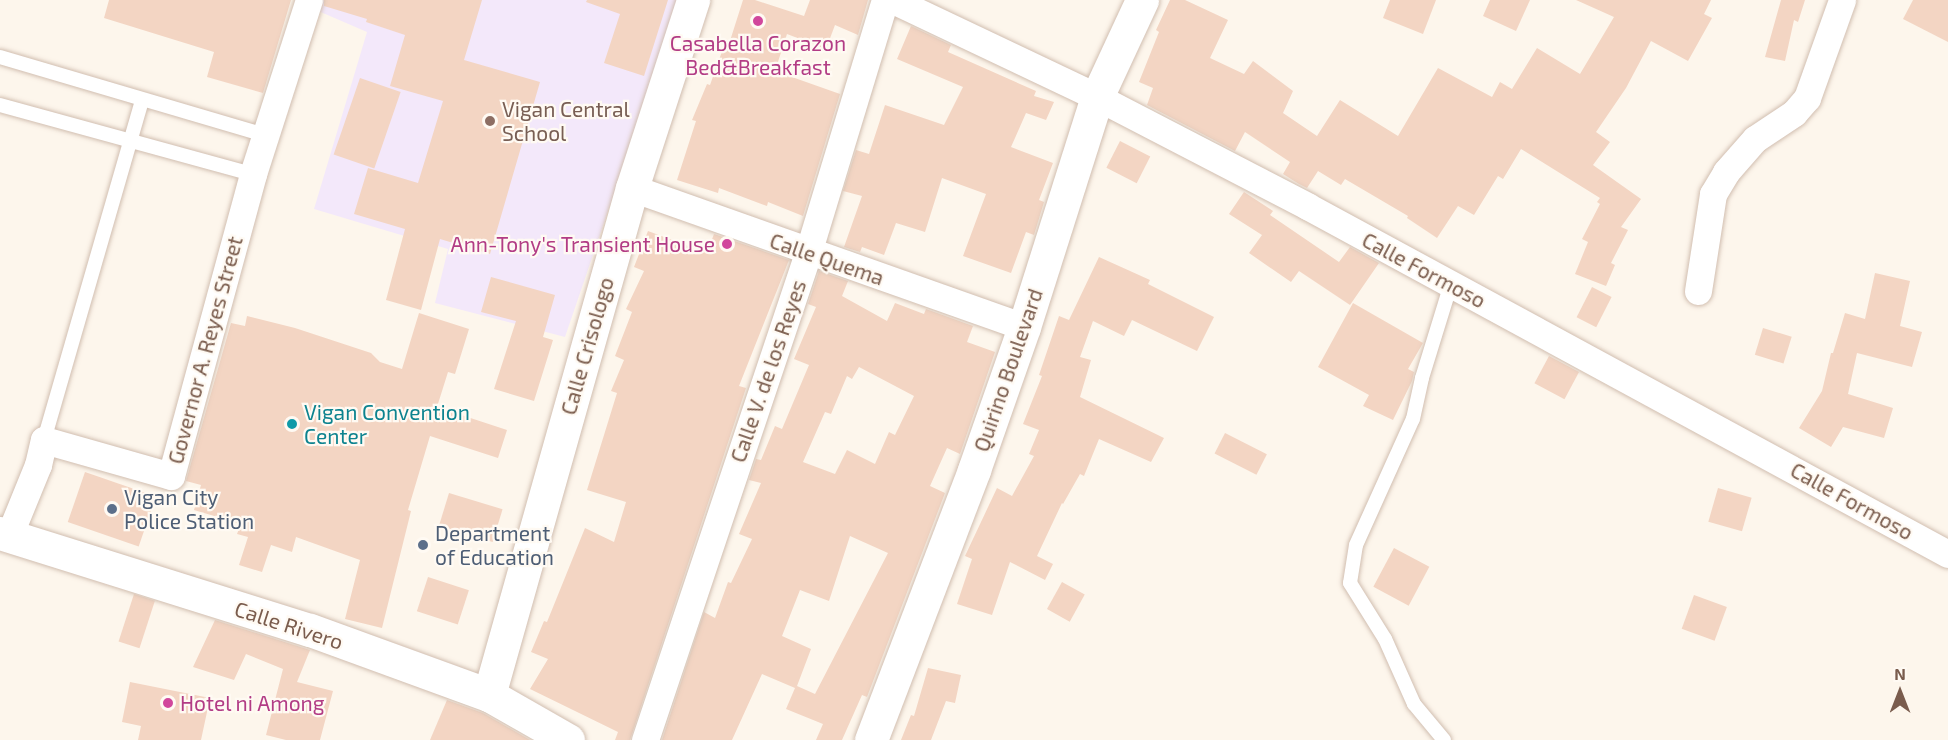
<!DOCTYPE html>
<style>
body{margin:0}
#map{position:relative;width:1948px;height:740px;overflow:hidden;background:#fdf6ec;font-family:"Exo 2",sans-serif}
div>[style]{position:absolute}
.education>*{inset:0;background:#f3e8fa}
.building>*{inset:0;background:#f3d5c3;transform-origin:0 0}
.roads{filter:drop-shadow(0 0 2px #d1beb0) drop-shadow(0 0 2px #d1beb0)}
.service>*{height:14px;margin:-7px;padding:0 7px;transform-origin:7px;border-radius:7px;background:#fff}
.minor>*{height:27px;margin:-13.5px;padding:0 13.5px;transform-origin:13.5px;border-radius:13.5px;background:#fff}
.tertiary>*{height:33px;margin:-16.5px;padding:0 16.5px;transform-origin:16.5px;border-radius:16.5px;background:#fff}
.secondary>*{height:33px;margin:-16.5px;padding:0 16.5px;transform-origin:16.5px;border-radius:16.5px;background:#fff}
.dots>*{width:16px;height:16px;translate:-50% -50%;box-sizing:border-box;border:3px solid #fffaf3;border-radius:50%}
span{translate:-50% -50%;white-space:nowrap;text-align:center;line-height:1.15;-webkit-text-stroke:4.5px #fffaf3;paint-order:stroke}
.hotel-label{font-size:21px;color:#b23c85}
.right{translate:-100% -50%;text-align:right}
.left{translate:0 -50%;text-align:left}
.education-label{font-size:21px;color:#785e54}
.street-label{font-size:21px;color:#7a5c4d}
.culture-label{font-size:21px;color:#0d838f}
.service-label{font-size:21px;color:#4e5e75}
.north{position:absolute;left:1870px;top:662px;width:60px;height:60px;-webkit-text-stroke:4px #fffaf3;paint-order:stroke;rotate:0deg;font-size:16px;font-weight:700;line-height:24px;text-align:center;color:#7a5c4d}
.north::after{content:'';display:block;margin:auto;width:21px;height:27px;background:#7a5c4d;clip-path:polygon(50% 0,100% 100%,50% 72%,0 100%)}
</style>
<div id="map">
<div class="education">
<i style="clip-path:polygon(319px 0,680px 0,565px 337px,435px 303px,448px 249px,314px 209px,367px 32px,316px 10px)"></i>
</div>
<div class="building">
<i style="clip-path:polygon(109px 0,291px 0,263px 93px,207px 77px,214px 52px,104px 18px)"></i>
<i style="clip-path:polygon(324px 0,482px 0,464px 60px,540px 82px,490px 254px,440px 239px,421px 310px,386px 300px,405px 229px,354px 214px,368px 168px,418px 183px,443px 101px,390px 86px,405px 35px,366px 22px,367px 19px,324px 6px)"></i>
<i style="clip-path:polygon(587px 0,668px 0,644px 76px,604px 63px,620px 14px,586px 2px)"></i>
<i style="clip-path:polygon(743px 0,755px 0,804px 16px,810px 0,868px 0,858px 35px,835px 25px,826px 49px,787px 34px,775px 71px,840px 94px,803px 216px,768px 202px,767px 206px,719px 188px,718px 193px,677px 180px,696px 121px,692px 120px,707px 84px,710px 85px,725px 43px,729px 44px)"></i>
<i style="clip-path:polygon(1170px 0,1185px 0,1228px 20px,1210px 58px,1244px 74px,1253px 61px,1293px 91px,1283px 113px,1317px 136px,1340px 100px,1398px 136px,1438px 68px,1492px 97px,1500px 82px,1512px 89px,1537px 48px,1580px 74px,1614px 17px,1576px 0,1711px 0,1704px 14px,1712px 18px,1688px 61px,1651px 41px,1626px 88px,1596px 132px,1610px 142px,1593px 165px,1641px 199px,1621px 227px,1628px 230px,1611px 263px,1615px 265px,1606px 286px,1575px 274px,1588px 242px,1582px 239px,1600px 204px,1597px 202px,1600px 198px,1521px 149px,1503px 179px,1498px 176px,1474px 215px,1458px 206px,1437px 238px,1407px 218px,1408px 216px,1345px 179px,1341px 185px,1318px 171px,1307px 188px,1299px 184px,1283px 174px,1290px 162px,1245px 132px,1235px 151px,1147px 105px,1153px 88px,1139px 82px,1159px 32px,1156px 30px)"></i>
<i style="clip-path:polygon(1390px 0,1436px 0,1423px 34px,1383px 18px)"></i>
<i style="clip-path:polygon(1490px 0,1530px 0,1516px 31px,1483px 16px)"></i>
<i style="clip-path:polygon(1781px 0,1805px 0,1798px 22px,1794px 20px,1785px 61px,1765px 57px)"></i>
<i style="clip-path:polygon(1913px 0,1948px 0,1948px 42px,1903px 19px)"></i>
<i style="clip-path:polygon(911px 26px,951px 45px,948px 52px,1036px 91px,1034px 96px,1054px 102px,1046px 120px,1026px 113px,1011px 147px,1053px 163px,1039px 200px,1044px 202px,1034px 235px,1026px 232px,1011px 273px,963px 256px,986px 194px,942px 178px,925px 232px,896px 223px,884px 255px,862px 247px,860px 252px,844px 247px,862px 196px,843px 191px,856px 150px,869px 154px,885px 105px,944px 125px,963px 87px,897px 59px)"></i>
<i style="left:360px;top:78px;width:43px;height:81px;rotate:19deg"></i>
<i style="left:1120px;top:141px;width:34px;height:30px;rotate:27deg"></i>
<i style="clip-path:polygon(1244px 192px,1273px 211px,1270px 215px,1339px 262px,1350px 247px,1379px 263px,1350px 305px,1299px 271px,1291px 282px,1249px 253px,1262px 235px,1229px 214px)"></i>
<i style="clip-path:polygon(648px 231px,707px 253px,714px 234px,789px 260px,739px 386px,746px 388px,630px 740px,615px 740px,618px 732px,530px 689px,548px 659px,531px 652px,544px 621px,547px 622px,585px 528px,614px 542px,626px 502px,587px 490px,617px 393px,611px 391px,624px 360px,615px 356px,632px 312px,626px 309px,644px 271px,634px 267px)"></i>
<i style="clip-path:polygon(1099px 257px,1150px 280px,1148px 284px,1214px 317px,1197px 351px,1132px 320px,1124px 336px,1093px 321px,1080px 357px,1091px 360px,1080px 397px,1164px 438px,1151px 462px,1099px 439px,1084px 476px,1080px 474px,1063px 504px,1062px 503px,1037px 556px,1053px 564px,1045px 580px,1010px 562px,992px 615px,957px 604px,972px 559px,965px 556px,997px 488px,1012px 496px,1034px 456px,1029px 454px,1039px 430px,1023px 424px,1042px 376px,1039px 375px,1059px 316px,1069px 320px)"></i>
<i style="clip-path:polygon(evenodd,819px 271px,848px 281px,842px 296px,887px 321px,895px 303px,924px 314px,926px 309px,973px 326px,967px 342px,995px 352px,960px 454px,947px 448px,930px 486px,945px 493px,867px 697px,862px 695px,842px 740px,816px 740px,823px 724px,786px 709px,795px 688px,762px 674px,732px 740px,662px 740px,704px 612px,715px 618px,728px 582px,731px 583px,752px 539px,739px 534px,761px 483px,749px 480px,756px 459px,761px 460px,775px 426px,782px 429px,809px 365px,794px 359px,816px 307px,808px 304px,819px 271px,859px 367px,914px 396px,895px 435px,889px 432px,875px 464px,847px 450px,835px 474px,803px 462px,825px 412px,831px 414px,847px 376px,852px 379px,859px 367px,819px 271px,850px 536px,888px 553px,815px 694px,797px 686px,811px 649px,782px 636px,800px 590px,829px 601px,850px 536px)"></i>
<i style="clip-path:polygon(1875px 273px,1910px 281px,1900px 326px,1922px 332px,1912px 367px,1857px 353px,1848px 394px,1893px 408px,1884px 438px,1843px 427px,1831px 447px,1799px 428px,1822px 391px,1831px 353px,1833px 353px,1845px 313px,1865px 319px)"></i>
<i style="clip-path:polygon(491px 277px,555px 295px,543px 337px,553px 340px,534px 401px,494px 389px,516px 321px,481px 312px)"></i>
<i style="left:1592px;top:287px;width:22px;height:34px;rotate:27deg"></i>
<i style="clip-path:polygon(1353px 303px,1423px 343px,1408px 369px,1414px 372px,1412px 381px,1393px 420px,1363px 406px,1369px 395px,1318px 367px)"></i>
<i style="clip-path:polygon(419px 313px,469px 329px,455px 374px,448px 372px,437px 407px,507px 430px,498px 458px,430px 436px,408px 510px,411px 511px,382px 628px,345px 619px,360px 560px,296px 537px,292px 552px,271px 545px,262px 572px,239px 565px,248px 537px,237px 534px,241px 524px,194px 510px,201px 485px,186px 481px,231px 323px,245px 326px,247px 316px,295px 328px,371px 353px,380px 362px,402px 369px)"></i>
<i style="left:1763px;top:328px;width:30px;height:28px;rotate:17deg"></i>
<i style="left:1549px;top:356px;width:34px;height:31px;rotate:28deg"></i>
<i style="left:1225px;top:433px;width:47px;height:23px;rotate:27deg"></i>
<i style="left:85px;top:472px;width:75px;height:53px;rotate:19deg"></i>
<i style="left:1718px;top:488px;width:35px;height:35px;rotate:16deg"></i>
<i style="left:449px;top:493px;width:56px;height:34px;rotate:17deg"></i>
<i style="left:1394px;top:548px;width:40px;height:44px;rotate:28deg"></i>
<i style="left:428px;top:577px;width:43px;height:36px;rotate:18deg"></i>
<i style="left:1062px;top:582px;width:26px;height:31px;rotate:29deg"></i>
<i style="left:134px;top:594px;width:22px;height:50px;rotate:18deg"></i>
<i style="left:1694px;top:595px;width:35px;height:36px;rotate:20deg"></i>
<i style="clip-path:polygon(215px 620px,310px 650px,297px 682px,333px 691px,320px 740px,286px 740px,266px 735px,283px 669px,246px 654px,234px 680px,193px 667px)"></i>
<i style="clip-path:polygon(928px 668px,961px 675px,955px 703px,946px 701px,931px 740px,901px 740px,911px 715px,914px 716px)"></i>
<i style="clip-path:polygon(130px 682px,210px 698px,201px 740px,138px 740px,141px 726px,122px 722px)"></i>
<i style="clip-path:polygon(447px 700px,483px 713px,530px 740px,430px 740px)"></i>
</div>
<div class="roads">
<div class="service">
<i style="left:0;top:57px;width:276px;rotate:16.4deg"></i>
<i style="left:0;top:105px;width:262px;rotate:15.3deg"></i>
<i style="left:44px;top:440px;width:354px;rotate:-73.9deg"></i>
<i style="left:1444px;top:740px;width:47px;rotate:-129.8deg"></i>
<i style="left:1414px;top:704px;width:71px;rotate:-114deg"></i>
<i style="left:1385px;top:639px;width:66px;rotate:-122deg"></i>
<i style="left:1350px;top:583px;width:38px;rotate:-81deg"></i>
<i style="left:1356px;top:545px;width:138px;rotate:-65.7deg"></i>
<i style="left:1413px;top:419px;width:42px;rotate:-77.6deg"></i>
<i style="left:1422px;top:378px;width:98px;rotate:-72.9deg"></i>
</div>
<div class="minor">
<i style="left:893px;top:0;width:226px;rotate:25.4deg"></i>
<i style="left:1097px;top:97px;width:237px;rotate:27.4deg"></i>
<i style="left:1307px;top:206px;width:729px;rotate:28.5deg"></i>
<i style="left:632px;top:188px;width:416px;rotate:19.5deg"></i>
<i style="left:1698px;top:291px;width:98px;rotate:-81.2deg"></i>
<i style="left:1713px;top:194px;width:26px;rotate:-59deg"></i>
<i style="left:1726px;top:172px;width:44px;rotate:-48.7deg"></i>
<i style="left:1755px;top:139px;width:47px;rotate:-33.7deg"></i>
<i style="left:1794px;top:113px;width:20px;rotate:-49deg"></i>
<i style="left:1807px;top:98px;width:104px;rotate:-70.3deg"></i>
<i style="left:9px;top:536px;width:77px;rotate:-67.8deg"></i>
<i style="left:38px;top:465px;width:26px;rotate:-77deg"></i>
<i style="left:44px;top:440px;width:132px;rotate:15.8deg"></i>
<i style="left:171px;top:476px;width:313px;rotate:-74.8deg"></i>
<i style="left:253px;top:174px;width:183px;rotate:-72.2deg"></i>
<i style="left:645px;top:740px;width:514px;rotate:-71.49deg"></i>
<i style="left:808px;top:253px;width:264px;rotate:-73.1deg"></i>
</div>
<div class="tertiary">
<i style="left:489px;top:695px;width:527px;rotate:-74.25deg"></i>
<i style="left:632px;top:188px;width:198px;rotate:-72deg"></i>
</div>
<div class="secondary">
<i style="left:0;top:533px;width:325px;rotate:17.4deg"></i>
<i style="left:310px;top:630px;width:190px;rotate:20deg"></i>
<i style="left:489px;top:695px;width:91px;rotate:29.7deg"></i>
<i style="left:871px;top:740px;width:289px;rotate:-69.1deg"></i>
<i style="left:974px;top:470px;width:151px;rotate:-70.7deg"></i>
<i style="left:1024px;top:327px;width:241px;rotate:-72.4deg"></i>
<i style="left:1097px;top:97px;width:107px;rotate:-65.1deg"></i>
</div>
</div>
<div class="dots">
<i style="left:758px;top:21px;background:#d1479c"></i>
<i style="left:490px;top:121px;background:#8d6e63"></i>
<i style="left:727px;top:244px;background:#d1479c"></i>
<i style="left:292px;top:424px;background:#0f9aa8"></i>
<i style="left:112px;top:509px;background:#5c6f8a"></i>
<i style="left:423px;top:545px;background:#5c6f8a"></i>
<i style="left:168px;top:703px;background:#d1479c"></i>
</div>
<div class="hotel-label">
<span style="left:758px;top:55px">Casabella Corazon<br>Bed&amp;Breakfast</span>
<span class="right" style="left:715px;top:244px">Ann-Tony's Transient House</span>
<span class="left" style="left:180px;top:703px">Hotel ni Among</span>
</div>
<div class="education-label">
<span class="left" style="left:502px;top:121px">Vigan Central<br>School</span>
</div>
<div class="street-label">
<span style="left:827px;top:259px;rotate:19deg">Calle Quema</span>
<span style="left:1424px;top:270px;rotate:28deg">Calle Formoso</span>
<span style="left:587px;top:346px;rotate:-74deg">Calle Crisologo</span>
<span style="left:205px;top:350px;rotate:-75deg">Governor A. Reyes Street</span>
<span style="left:1008px;top:370px;rotate:-71deg">Quirino Boulevard</span>
<span style="left:768px;top:371px;rotate:-71deg">Calle V. de los Reyes</span>
<span style="left:1852px;top:501px;rotate:29deg">Calle Formoso</span>
<span style="left:289px;top:625px;rotate:18deg">Calle Rivero</span>
</div>
<div class="culture-label">
<span class="left" style="left:304px;top:424px">Vigan Convention<br>Center</span>
</div>
<div class="service-label">
<span class="left" style="left:124px;top:509px">Vigan City<br>Police Station</span>
<span class="left" style="left:435px;top:545px">Department<br>of Education</span>
</div>
<div class="north">N</div>
</div>
